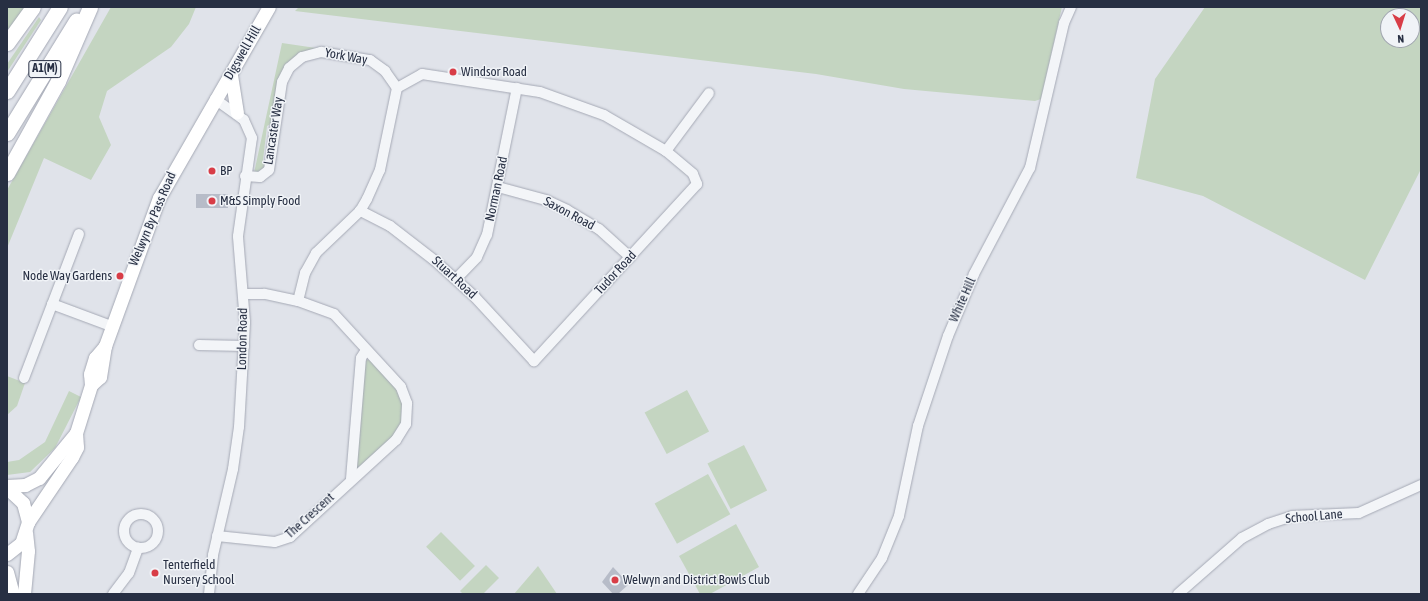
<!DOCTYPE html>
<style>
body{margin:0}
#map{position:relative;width:1428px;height:601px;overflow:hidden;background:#e0e3ea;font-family:"Asap Condensed",sans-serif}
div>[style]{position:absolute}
.green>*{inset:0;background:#c4d5c1;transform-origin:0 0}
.building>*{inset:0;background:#b7bcc8;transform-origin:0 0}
.roads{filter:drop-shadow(0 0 1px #a5a9b5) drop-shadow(0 0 1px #a5a9b5)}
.minor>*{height:10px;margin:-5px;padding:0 5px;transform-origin:5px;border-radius:5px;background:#f3f5f8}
.minor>.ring{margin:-5px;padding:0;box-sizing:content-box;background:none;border:10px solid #f3f5f8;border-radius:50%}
.major>*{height:13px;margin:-6.5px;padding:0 6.5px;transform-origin:6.5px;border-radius:6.5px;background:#fff}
.highway>*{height:15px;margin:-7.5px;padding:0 7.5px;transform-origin:7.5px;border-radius:7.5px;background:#fff}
.dots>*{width:11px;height:11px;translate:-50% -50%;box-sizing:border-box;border:2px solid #f0f3f7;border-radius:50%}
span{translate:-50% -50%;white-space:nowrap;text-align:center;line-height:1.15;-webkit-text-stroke:3px #f0f3f7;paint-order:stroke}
.shield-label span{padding:1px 3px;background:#f0f3f7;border:1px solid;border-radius:3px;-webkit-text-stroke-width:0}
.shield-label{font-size:12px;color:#272f43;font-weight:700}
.street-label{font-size:13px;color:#272f43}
.poi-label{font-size:13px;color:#272f43}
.left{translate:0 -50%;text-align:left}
.right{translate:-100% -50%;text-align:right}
.frame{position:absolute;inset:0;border:8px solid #272f43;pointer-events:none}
.north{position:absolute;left:1380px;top:8px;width:40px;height:40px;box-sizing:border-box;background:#f0f3f7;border:1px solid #a0a5af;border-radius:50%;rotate:176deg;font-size:11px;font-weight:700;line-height:16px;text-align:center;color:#272f43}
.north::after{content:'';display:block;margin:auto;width:14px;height:18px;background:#d83d47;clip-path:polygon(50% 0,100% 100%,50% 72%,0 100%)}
</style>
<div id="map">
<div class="green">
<i style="clip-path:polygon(7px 7px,28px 7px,7px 38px)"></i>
<i style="clip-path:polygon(111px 7px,196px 7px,189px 24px,171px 47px,107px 91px,99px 117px,111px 145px,91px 180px,44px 158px,7px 248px,7px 190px)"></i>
<i style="clip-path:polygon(299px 7px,1062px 7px,1041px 99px,1035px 101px,904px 89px,816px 74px,295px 11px)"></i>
<i style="clip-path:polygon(evenodd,1205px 7px,1421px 7px,1421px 169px,1365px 280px,1203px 196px,1136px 178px,1155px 79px,1205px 7px,1388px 16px,1412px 16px,1412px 40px,1388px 40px,1388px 16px)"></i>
<i style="clip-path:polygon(39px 17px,41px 20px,7px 72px,7px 64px)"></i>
<i style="clip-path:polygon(282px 43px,316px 48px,292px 59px,272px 123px,267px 126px,263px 160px,267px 163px,262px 171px,254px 173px)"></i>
<i style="clip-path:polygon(370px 359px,398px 389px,403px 405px,402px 423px,389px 441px,354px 471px,364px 361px)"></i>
<i style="clip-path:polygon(7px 376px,25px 383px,17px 406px,7px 415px)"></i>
<i style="left:687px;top:390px;width:47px;height:48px;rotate:62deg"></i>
<i style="clip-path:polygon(69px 391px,81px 397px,55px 448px,30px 472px,7px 475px,7px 462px,19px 460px,45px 442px)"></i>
<i style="left:744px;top:445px;width:51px;height:41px;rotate:63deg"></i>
<i style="left:708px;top:474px;width:46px;height:61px;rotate:61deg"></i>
<i style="clip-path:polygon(736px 524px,759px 567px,710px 594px,700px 594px,679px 556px)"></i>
<i style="left:441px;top:532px;width:48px;height:21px;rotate:45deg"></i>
<i style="clip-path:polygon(486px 565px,499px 578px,483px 594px,463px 594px,460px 591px)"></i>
<i style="clip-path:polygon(538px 566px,557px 594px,514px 594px)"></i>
</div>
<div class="building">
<i style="left:196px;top:194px;width:32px;height:14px"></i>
<i style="clip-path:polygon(613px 567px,629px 584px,618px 594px,613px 594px,602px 582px)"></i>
</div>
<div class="roads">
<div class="minor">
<i style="left:666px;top:151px;width:72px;rotate:-53.4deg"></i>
<i style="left:245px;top:176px;width:15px;rotate:4deg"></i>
<i style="left:260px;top:177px;width:11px;rotate:-38deg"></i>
<i style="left:269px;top:170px;width:89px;rotate:-81.6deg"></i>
<i style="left:282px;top:82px;width:16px;rotate:-63deg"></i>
<i style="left:289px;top:68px;width:17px;rotate:-40deg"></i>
<i style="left:302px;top:57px;width:20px;rotate:-15deg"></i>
<i style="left:321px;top:52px;width:50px;rotate:9.3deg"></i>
<i style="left:370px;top:60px;width:19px;rotate:36deg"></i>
<i style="left:385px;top:71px;width:21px;rotate:55deg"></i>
<i style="left:498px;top:187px;width:50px;rotate:15.2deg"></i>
<i style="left:546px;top:200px;width:23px;rotate:25deg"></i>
<i style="left:567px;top:210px;width:37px;rotate:31deg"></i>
<i style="left:599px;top:229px;width:42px;rotate:42.1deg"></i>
<i style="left:456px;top:279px;width:30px;rotate:-46deg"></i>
<i style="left:477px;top:257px;width:24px;rotate:-66deg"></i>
<i style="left:487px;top:235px;width:150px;rotate:-78.5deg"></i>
<i style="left:298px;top:301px;width:29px;rotate:-76deg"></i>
<i style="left:305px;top:273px;width:23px;rotate:-61deg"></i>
<i style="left:316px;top:253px;width:61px;rotate:-43.7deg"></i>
<i style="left:360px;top:211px;width:14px;rotate:-60deg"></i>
<i style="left:367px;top:199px;width:32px;rotate:-66deg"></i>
<i style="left:380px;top:170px;width:84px;rotate:-78.3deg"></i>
<i style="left:397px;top:88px;width:29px;rotate:-29deg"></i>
<i style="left:422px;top:74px;width:119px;rotate:8.7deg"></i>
<i style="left:540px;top:92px;width:68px;rotate:19.8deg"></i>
<i style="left:604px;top:115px;width:72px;rotate:30.1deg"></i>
<i style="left:666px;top:151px;width:35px;rotate:40deg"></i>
<i style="left:693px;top:174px;width:11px;rotate:68deg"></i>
<i style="left:697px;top:184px;width:241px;rotate:132.6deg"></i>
<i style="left:534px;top:361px;width:87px;rotate:-132.7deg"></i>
<i style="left:475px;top:297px;width:55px;rotate:-137.9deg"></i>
<i style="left:434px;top:260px;width:56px;rotate:-142.3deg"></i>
<i style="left:390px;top:226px;width:34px;rotate:-153deg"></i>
<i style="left:52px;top:304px;width:63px;rotate:20.4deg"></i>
<i style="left:199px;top:345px;width:45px;rotate:1.3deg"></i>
<i style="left:24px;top:378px;width:154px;rotate:-69.1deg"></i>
<i style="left:351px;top:479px;width:121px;rotate:-85.3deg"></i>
<i style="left:361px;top:358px;width:9px;rotate:-58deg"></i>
<i class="ring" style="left:124px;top:514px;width:24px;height:24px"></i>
<i style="left:217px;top:536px;width:58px;rotate:5.9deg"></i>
<i style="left:275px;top:542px;width:16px;rotate:-18deg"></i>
<i style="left:290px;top:537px;width:144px;rotate:-42.5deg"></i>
<i style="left:396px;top:440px;width:19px;rotate:-58deg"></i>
<i style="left:406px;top:424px;width:21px;rotate:-87deg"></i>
<i style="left:407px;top:403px;width:17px;rotate:-111deg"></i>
<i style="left:401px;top:387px;width:99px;rotate:-132.5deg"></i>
<i style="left:334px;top:314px;width:38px;rotate:-160deg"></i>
<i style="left:298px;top:301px;width:35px;rotate:-168deg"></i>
<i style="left:264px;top:294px;width:21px;rotate:180deg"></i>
<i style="left:113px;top:594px;width:26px;rotate:-53deg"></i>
<i style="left:129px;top:573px;width:27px;rotate:-70deg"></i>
<i style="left:209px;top:594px;width:39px;rotate:-84deg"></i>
<i style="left:213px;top:555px;width:88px;rotate:-76.9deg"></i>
<i style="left:233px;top:469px;width:42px;rotate:-81.9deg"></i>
<i style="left:239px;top:427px;width:105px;rotate:-86.7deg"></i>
<i style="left:245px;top:322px;width:86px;rotate:-94.7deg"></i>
<i style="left:238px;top:236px;width:99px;rotate:-81.9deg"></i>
<i style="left:252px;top:138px;width:20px;rotate:-114deg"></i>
<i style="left:244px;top:120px;width:36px;rotate:-144deg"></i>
<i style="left:858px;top:594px;width:43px;rotate:-56.3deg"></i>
<i style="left:882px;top:558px;width:45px;rotate:-68deg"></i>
<i style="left:899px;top:516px;width:92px;rotate:-78.1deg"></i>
<i style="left:918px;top:426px;width:95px;rotate:-71.6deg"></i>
<i style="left:948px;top:336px;width:67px;rotate:-67.2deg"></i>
<i style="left:974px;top:274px;width:120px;rotate:-62.2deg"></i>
<i style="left:1030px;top:168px;width:149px;rotate:-76.8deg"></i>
<i style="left:1064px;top:23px;width:17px;rotate:-66deg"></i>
<i style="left:1178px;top:594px;width:85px;rotate:-41.2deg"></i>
<i style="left:1242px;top:538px;width:30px;rotate:-28deg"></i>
<i style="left:1268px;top:524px;width:25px;rotate:-18deg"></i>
<i style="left:1292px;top:516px;width:67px;rotate:-2.6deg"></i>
<i style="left:1359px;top:513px;width:68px;rotate:-24.3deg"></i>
</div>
<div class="major">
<i style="left:231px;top:75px;width:38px;rotate:81deg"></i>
<i style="left:91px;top:385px;width:12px;rotate:-42deg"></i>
<i style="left:100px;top:377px;width:31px;rotate:-81deg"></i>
<i style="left:105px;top:346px;width:158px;rotate:-70deg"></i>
<i style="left:159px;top:198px;width:220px;rotate:-60.1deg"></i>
<i style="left:7px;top:486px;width:18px;rotate:-3deg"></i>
<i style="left:25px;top:485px;width:16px;rotate:-27deg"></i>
<i style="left:39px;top:478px;width:58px;rotate:-50.6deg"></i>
<i style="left:7px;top:488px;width:22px;rotate:43deg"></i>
<i style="left:23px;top:503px;width:20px;rotate:75deg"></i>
<i style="left:28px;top:522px;width:22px;rotate:108deg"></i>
<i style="left:21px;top:543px;width:18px;rotate:142deg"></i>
<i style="left:28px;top:522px;width:78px;rotate:-55.9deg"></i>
<i style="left:72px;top:457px;width:11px;rotate:-63deg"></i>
<i style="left:77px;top:447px;width:14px;rotate:-94deg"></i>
<i style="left:76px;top:433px;width:50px;rotate:-72.6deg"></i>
<i style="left:91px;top:385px;width:11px;rotate:-95deg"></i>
<i style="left:90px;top:374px;width:17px;rotate:-73deg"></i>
<i style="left:95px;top:358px;width:16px;rotate:-50deg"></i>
<i style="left:7px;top:572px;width:23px;rotate:75deg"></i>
<i style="left:24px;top:594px;width:43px;rotate:-84.7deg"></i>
<i style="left:28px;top:551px;width:18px;rotate:-96deg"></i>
</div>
<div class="highway">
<i style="left:7px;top:43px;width:44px;rotate:-54.2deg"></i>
<i style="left:7px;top:91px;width:99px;rotate:-57.8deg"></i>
<i style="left:7px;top:133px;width:132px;rotate:-58.4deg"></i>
<i style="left:7px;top:173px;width:105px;rotate:-61deg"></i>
<i style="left:58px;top:81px;width:81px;rotate:-66.6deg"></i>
</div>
</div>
<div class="dots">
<i style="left:453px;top:72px;background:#d83d47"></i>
<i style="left:212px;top:171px;background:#d83d47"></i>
<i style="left:212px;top:201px;background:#d83d47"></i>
<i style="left:120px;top:276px;background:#d83d47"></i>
<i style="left:155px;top:573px;background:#d83d47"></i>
<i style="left:615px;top:580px;background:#d83d47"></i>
</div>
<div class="shield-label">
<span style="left:45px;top:69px">A1(M)</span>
</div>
<div class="street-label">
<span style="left:243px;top:53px;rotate:-60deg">Digswell Hill</span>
<span style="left:346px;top:57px;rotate:10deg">York Way</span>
<span style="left:274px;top:131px;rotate:-81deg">Lancaster Way</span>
<span style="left:497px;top:189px;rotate:-78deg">Norman Road</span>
<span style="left:569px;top:214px;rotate:28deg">Saxon Road</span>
<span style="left:153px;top:219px;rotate:-67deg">Welwyn By Pass Road</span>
<span style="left:616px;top:273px;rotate:-47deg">Tudor Road</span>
<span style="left:454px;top:278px;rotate:43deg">Stuart Road</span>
<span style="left:963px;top:300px;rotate:-66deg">White Hill</span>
<span style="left:243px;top:339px;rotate:-89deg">London Road</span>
<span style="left:310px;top:516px;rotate:-42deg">The Crescent</span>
<span style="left:1314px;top:517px;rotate:-5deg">School Lane</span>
</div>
<div class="poi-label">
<span class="left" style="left:461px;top:72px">Windsor Road</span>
<span class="left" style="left:220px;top:171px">BP</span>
<span class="left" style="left:220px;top:201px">M&amp;S Simply Food</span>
<span class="right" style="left:112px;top:276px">Node Way Gardens</span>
<span class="left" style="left:163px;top:573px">Tenterfield<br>Nursery School</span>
<span class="left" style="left:623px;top:580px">Welwyn and District Bowls Club</span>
</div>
<div class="frame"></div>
<div class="north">N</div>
</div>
